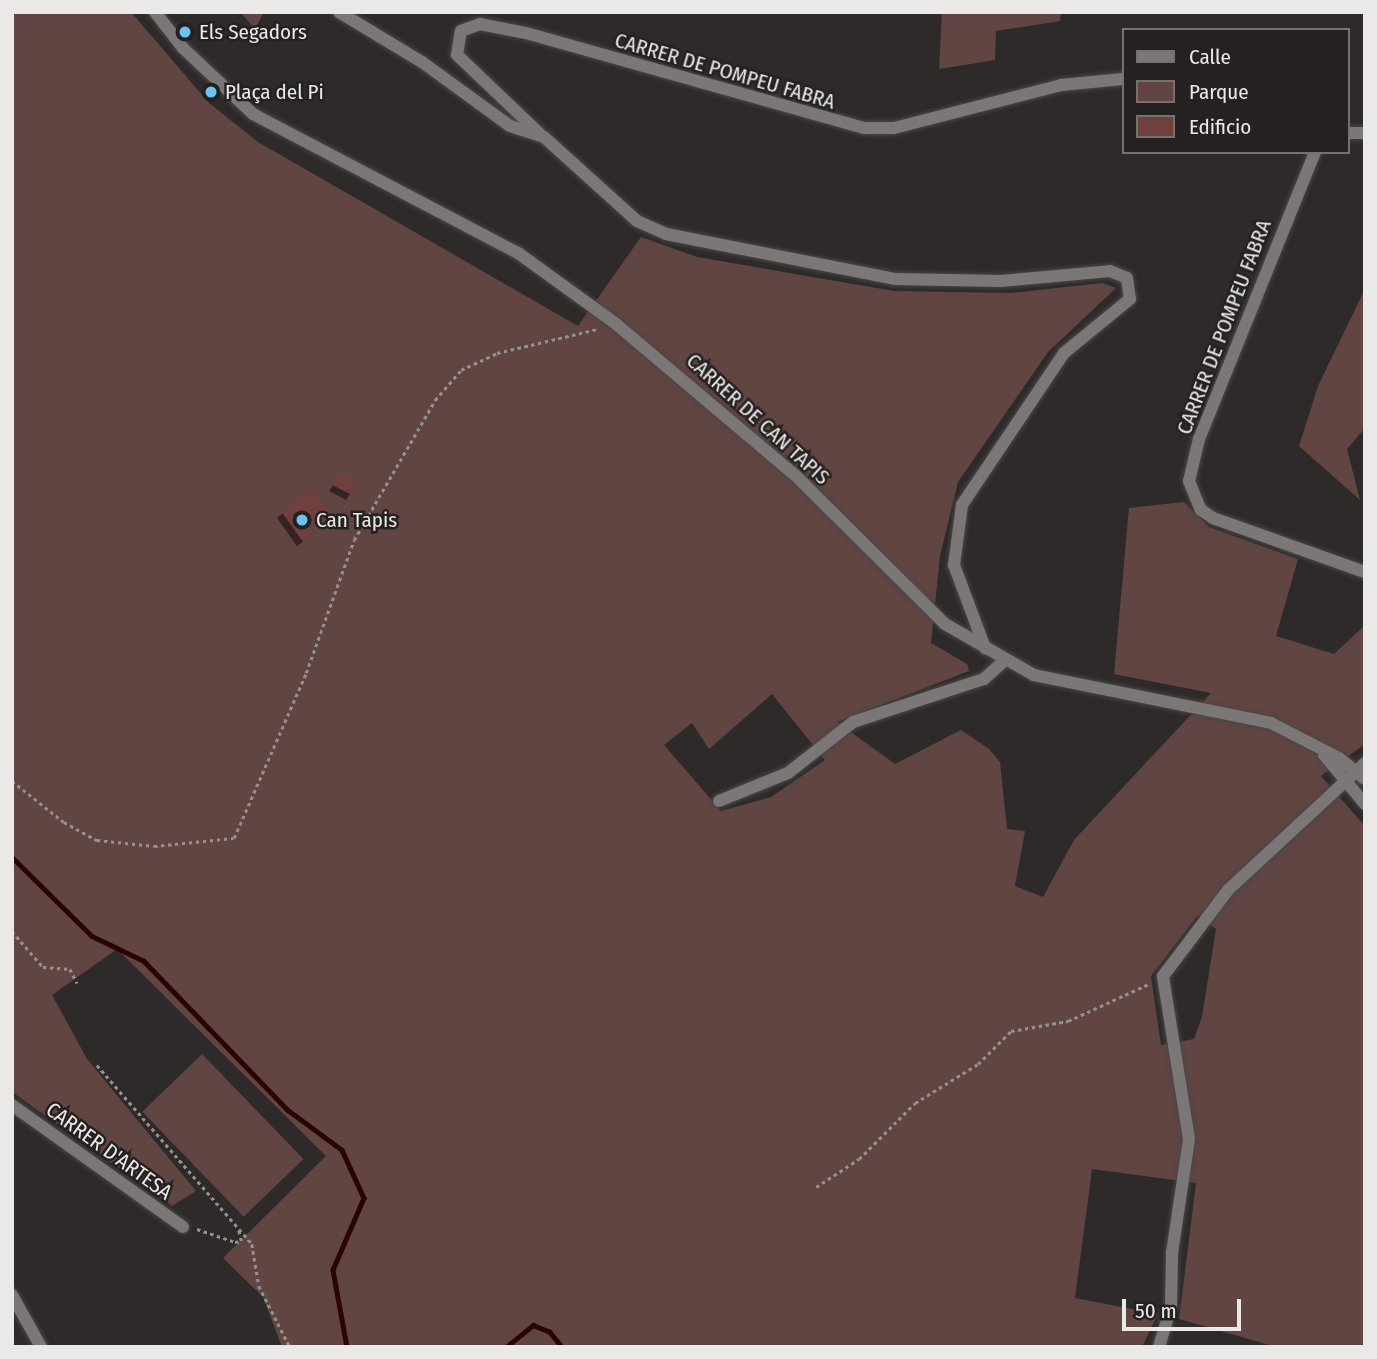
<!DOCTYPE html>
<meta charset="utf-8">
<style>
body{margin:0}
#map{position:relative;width:1377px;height:1359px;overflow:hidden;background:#2e2a2a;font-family:"Fira Sans Condensed",sans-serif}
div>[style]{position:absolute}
.green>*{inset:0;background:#614542;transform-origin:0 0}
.shadow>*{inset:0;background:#0007}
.stream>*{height:4.5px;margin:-2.25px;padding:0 2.25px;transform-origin:2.25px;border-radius:2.25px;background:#2a0404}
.building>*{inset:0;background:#6f403d;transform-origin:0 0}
.path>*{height:2.5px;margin-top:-1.25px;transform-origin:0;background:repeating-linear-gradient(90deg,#949191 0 3.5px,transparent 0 7px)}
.roads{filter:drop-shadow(0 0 2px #494646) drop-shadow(0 0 2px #494646)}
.street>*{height:12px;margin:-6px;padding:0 6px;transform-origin:6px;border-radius:6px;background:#7b7776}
.dots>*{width:19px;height:19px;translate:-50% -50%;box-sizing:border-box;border:4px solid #242120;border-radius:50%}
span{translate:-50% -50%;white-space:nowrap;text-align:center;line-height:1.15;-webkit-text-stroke:5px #242120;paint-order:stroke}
.poi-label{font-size:21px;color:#ebe9e8}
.left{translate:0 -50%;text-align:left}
.street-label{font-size:21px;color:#ebe9e8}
.frame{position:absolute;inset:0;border:14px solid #ebe9e8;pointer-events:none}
.legend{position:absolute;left:1122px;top:28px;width:228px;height:126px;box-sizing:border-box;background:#242120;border:2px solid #747170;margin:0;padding:9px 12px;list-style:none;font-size:21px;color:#ebe9e8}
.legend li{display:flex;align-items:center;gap:14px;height:35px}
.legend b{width:35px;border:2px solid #747170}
.scale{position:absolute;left:1122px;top:1299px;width:119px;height:32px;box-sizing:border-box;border:4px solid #ebe9e8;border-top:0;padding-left:9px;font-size:21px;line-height:24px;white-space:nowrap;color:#ebe9e8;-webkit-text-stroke:5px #242120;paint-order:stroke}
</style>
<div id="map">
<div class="green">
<i style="clip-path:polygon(evenodd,12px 12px,131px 12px,209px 103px,258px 142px,578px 326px,641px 237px,697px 257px,894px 291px,1012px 293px,1102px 283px,1116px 288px,1048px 352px,958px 482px,940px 556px,931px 643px,967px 664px,969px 671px,837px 722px,895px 764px,961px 730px,989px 749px,1000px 762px,1007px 829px,1025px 831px,1015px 886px,1043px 897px,1074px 840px,1211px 693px,1114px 674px,1129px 508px,1184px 502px,1209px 527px,1298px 559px,1276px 636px,1334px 654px,1365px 625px,1365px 744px,1321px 776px,1365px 826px,1365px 1347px,1276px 1347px,1179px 1319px,1196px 1183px,1092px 1169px,1075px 1298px,1158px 1314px,1142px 1347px,282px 1347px,263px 1297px,223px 1258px,326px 1156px,117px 949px,52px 995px,87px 1059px,196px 1191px,172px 1206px,12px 1092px,12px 12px,772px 694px,825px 760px,771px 797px,721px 811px,664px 745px,692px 723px,709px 749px,772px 694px,12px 12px,1198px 915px,1216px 929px,1202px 1017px,1194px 1039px,1161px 1045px,1151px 976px,1198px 915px)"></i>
<i style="clip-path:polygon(240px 12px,264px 12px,255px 29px)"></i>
<i style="clip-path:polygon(942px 12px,1061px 12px,1060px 21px,996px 31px,995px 60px,939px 69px)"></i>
<i style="clip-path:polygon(1365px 289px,1365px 428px,1347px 449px,1360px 500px,1299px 446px,1318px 386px)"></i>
<i style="left:202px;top:1054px;width:146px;height:83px;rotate:46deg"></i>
</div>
<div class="shadow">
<i style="clip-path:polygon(341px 473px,358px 482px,346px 500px,329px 491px)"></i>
<i style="clip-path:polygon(310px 491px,304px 541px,297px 546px,277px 518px)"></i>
</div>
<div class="stream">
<i style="left:12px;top:857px;width:112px;rotate:44.6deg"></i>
<i style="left:92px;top:936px;width:58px;rotate:25.7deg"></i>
<i style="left:144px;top:961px;width:207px;rotate:46deg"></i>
<i style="left:288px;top:1110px;width:67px;rotate:36.5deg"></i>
<i style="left:342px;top:1150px;width:53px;rotate:65.4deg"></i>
<i style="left:364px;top:1198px;width:78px;rotate:113.3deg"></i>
<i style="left:333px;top:1270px;width:78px;rotate:79.7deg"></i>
<i style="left:506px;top:1347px;width:35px;rotate:-39deg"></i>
<i style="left:533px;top:1325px;width:18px;rotate:22deg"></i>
<i style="left:550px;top:1332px;width:19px;rotate:51deg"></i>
</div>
<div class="building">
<i style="left:340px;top:471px;width:22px;height:16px;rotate:27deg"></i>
<i style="clip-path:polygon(311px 489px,327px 511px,305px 528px,311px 536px,303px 542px,281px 511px)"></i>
</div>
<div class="path">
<i style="left:12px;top:781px;width:66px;rotate:38.3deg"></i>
<i style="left:64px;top:822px;width:38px;rotate:29deg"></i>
<i style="left:97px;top:840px;width:57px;rotate:6deg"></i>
<i style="left:154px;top:846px;width:80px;rotate:-5.7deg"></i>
<i style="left:234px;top:838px;width:180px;rotate:-66.4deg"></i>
<i style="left:306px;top:673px;width:141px;rotate:-70.2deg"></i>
<i style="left:354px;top:540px;width:162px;rotate:-59.9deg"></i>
<i style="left:435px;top:400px;width:40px;rotate:-49deg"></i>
<i style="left:461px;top:370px;width:40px;rotate:-25deg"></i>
<i style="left:497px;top:353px;width:104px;rotate:-13.4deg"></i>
<i style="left:12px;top:931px;width:48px;rotate:49.3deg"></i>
<i style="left:43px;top:967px;width:27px;rotate:4deg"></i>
<i style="left:70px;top:969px;width:16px;rotate:63deg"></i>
<i style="left:97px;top:1065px;width:237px;rotate:49.1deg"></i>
<i style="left:252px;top:1244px;width:43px;rotate:80.5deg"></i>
<i style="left:259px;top:1286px;width:68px;rotate:63.1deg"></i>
<i style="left:816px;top:1187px;width:51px;rotate:-33.1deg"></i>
<i style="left:859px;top:1159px;width:79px;rotate:-45deg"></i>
<i style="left:915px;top:1103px;width:74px;rotate:-31.8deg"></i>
<i style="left:978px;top:1064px;width:47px;rotate:-45deg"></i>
<i style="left:1011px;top:1031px;width:58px;rotate:-10deg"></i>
<i style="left:1068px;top:1021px;width:89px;rotate:-24.6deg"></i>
<i style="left:197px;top:1229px;width:40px;rotate:18.9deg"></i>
<i style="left:235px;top:1242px;width:6px;rotate:-9deg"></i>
<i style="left:241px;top:1241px;width:13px;rotate:-103deg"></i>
</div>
<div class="roads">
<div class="street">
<i style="left:155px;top:12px;width:46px;rotate:52.1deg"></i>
<i style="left:183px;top:48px;width:96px;rotate:43.3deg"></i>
<i style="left:253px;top:114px;width:299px;rotate:27.7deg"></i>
<i style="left:518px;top:253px;width:121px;rotate:35.9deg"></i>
<i style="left:616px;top:324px;width:234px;rotate:40.2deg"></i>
<i style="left:795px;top:475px;width:211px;rotate:44.8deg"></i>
<i style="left:945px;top:624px;width:103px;rotate:29.8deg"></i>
<i style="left:1034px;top:675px;width:242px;rotate:11.4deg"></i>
<i style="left:1271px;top:723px;width:76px;rotate:27.2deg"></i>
<i style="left:1339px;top:758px;width:33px;rotate:39deg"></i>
<i style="left:339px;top:12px;width:97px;rotate:31.1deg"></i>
<i style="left:422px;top:62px;width:109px;rotate:36deg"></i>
<i style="left:510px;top:126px;width:36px;rotate:18deg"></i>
<i style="left:544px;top:137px;width:125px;rotate:42.1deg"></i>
<i style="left:637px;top:221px;width:32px;rotate:24deg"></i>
<i style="left:666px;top:234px;width:233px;rotate:11.1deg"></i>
<i style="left:895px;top:279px;width:106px;rotate:1.1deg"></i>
<i style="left:1001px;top:281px;width:109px;rotate:-5.2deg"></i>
<i style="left:1110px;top:271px;width:18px;rotate:22deg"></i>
<i style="left:1127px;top:278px;width:21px;rotate:82deg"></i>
<i style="left:1130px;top:299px;width:85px;rotate:140.7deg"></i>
<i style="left:1064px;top:353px;width:183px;rotate:123.9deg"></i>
<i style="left:962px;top:505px;width:61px;rotate:97.6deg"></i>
<i style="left:954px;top:565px;width:89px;rotate:69.5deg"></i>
<i style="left:1347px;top:133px;width:18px"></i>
<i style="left:540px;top:134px;width:115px;rotate:-136.4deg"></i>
<i style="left:457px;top:55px;width:24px;rotate:-81deg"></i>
<i style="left:461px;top:31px;width:20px;rotate:-20deg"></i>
<i style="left:480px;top:24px;width:47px;rotate:11.1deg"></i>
<i style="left:526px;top:33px;width:352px;rotate:15.7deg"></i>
<i style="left:865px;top:128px;width:29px"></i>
<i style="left:894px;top:128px;width:172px;rotate:-14.4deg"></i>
<i style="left:1061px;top:85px;width:62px;rotate:-5.5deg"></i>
<i style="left:1315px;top:152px;width:310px;rotate:112deg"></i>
<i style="left:1199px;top:439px;width:43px;rotate:103.4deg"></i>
<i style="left:1189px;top:481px;width:31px;rotate:68deg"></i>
<i style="left:1201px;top:510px;width:14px;rotate:34deg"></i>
<i style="left:1213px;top:518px;width:161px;rotate:19.6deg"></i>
<i style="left:1324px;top:755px;width:64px;rotate:50.1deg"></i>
<i style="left:719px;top:801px;width:74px;rotate:-22.1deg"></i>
<i style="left:788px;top:773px;width:83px;rotate:-38.1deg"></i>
<i style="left:853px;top:722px;width:138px;rotate:-18.2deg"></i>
<i style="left:984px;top:679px;width:27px;rotate:-42deg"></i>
<i style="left:12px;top:1105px;width:210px;rotate:35.5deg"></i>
<i style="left:12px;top:1295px;width:60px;rotate:60.9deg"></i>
<i style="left:1159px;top:1347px;width:42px;rotate:-73.3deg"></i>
<i style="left:1171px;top:1307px;width:54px;rotate:-88.9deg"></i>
<i style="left:1172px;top:1253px;width:115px;rotate:-81.5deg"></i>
<i style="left:1189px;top:1139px;width:165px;rotate:-99.1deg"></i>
<i style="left:1163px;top:976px;width:108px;rotate:-52.9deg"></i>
<i style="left:1228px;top:890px;width:187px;rotate:-42.8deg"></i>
</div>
</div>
<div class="dots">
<i style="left:185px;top:32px;background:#6dc2f3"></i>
<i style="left:211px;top:92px;background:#6dc2f3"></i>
<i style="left:302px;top:520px;background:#6dc2f3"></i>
</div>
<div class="poi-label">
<span class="left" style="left:199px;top:32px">Els Segadors</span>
<span class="left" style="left:225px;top:92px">Plaça del Pi</span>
<span class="left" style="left:316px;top:520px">Can Tapis</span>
</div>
<div class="street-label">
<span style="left:725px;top:71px;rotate:16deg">CARRER DE POMPEU FABRA</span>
<span style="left:1224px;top:327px;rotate:-69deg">CARRER DE POMPEU FABRA</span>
<span style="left:758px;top:419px;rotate:42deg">CARRER DE CAN TAPIS</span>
<span style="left:109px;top:1151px;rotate:36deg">CARRER D'ARTESA</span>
</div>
<div class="frame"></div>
<ul class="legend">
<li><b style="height:9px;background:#7b7776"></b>Calle</li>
<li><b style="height:19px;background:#614542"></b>Parque</li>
<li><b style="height:19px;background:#6f403d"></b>Edificio</li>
</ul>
<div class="scale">50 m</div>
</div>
